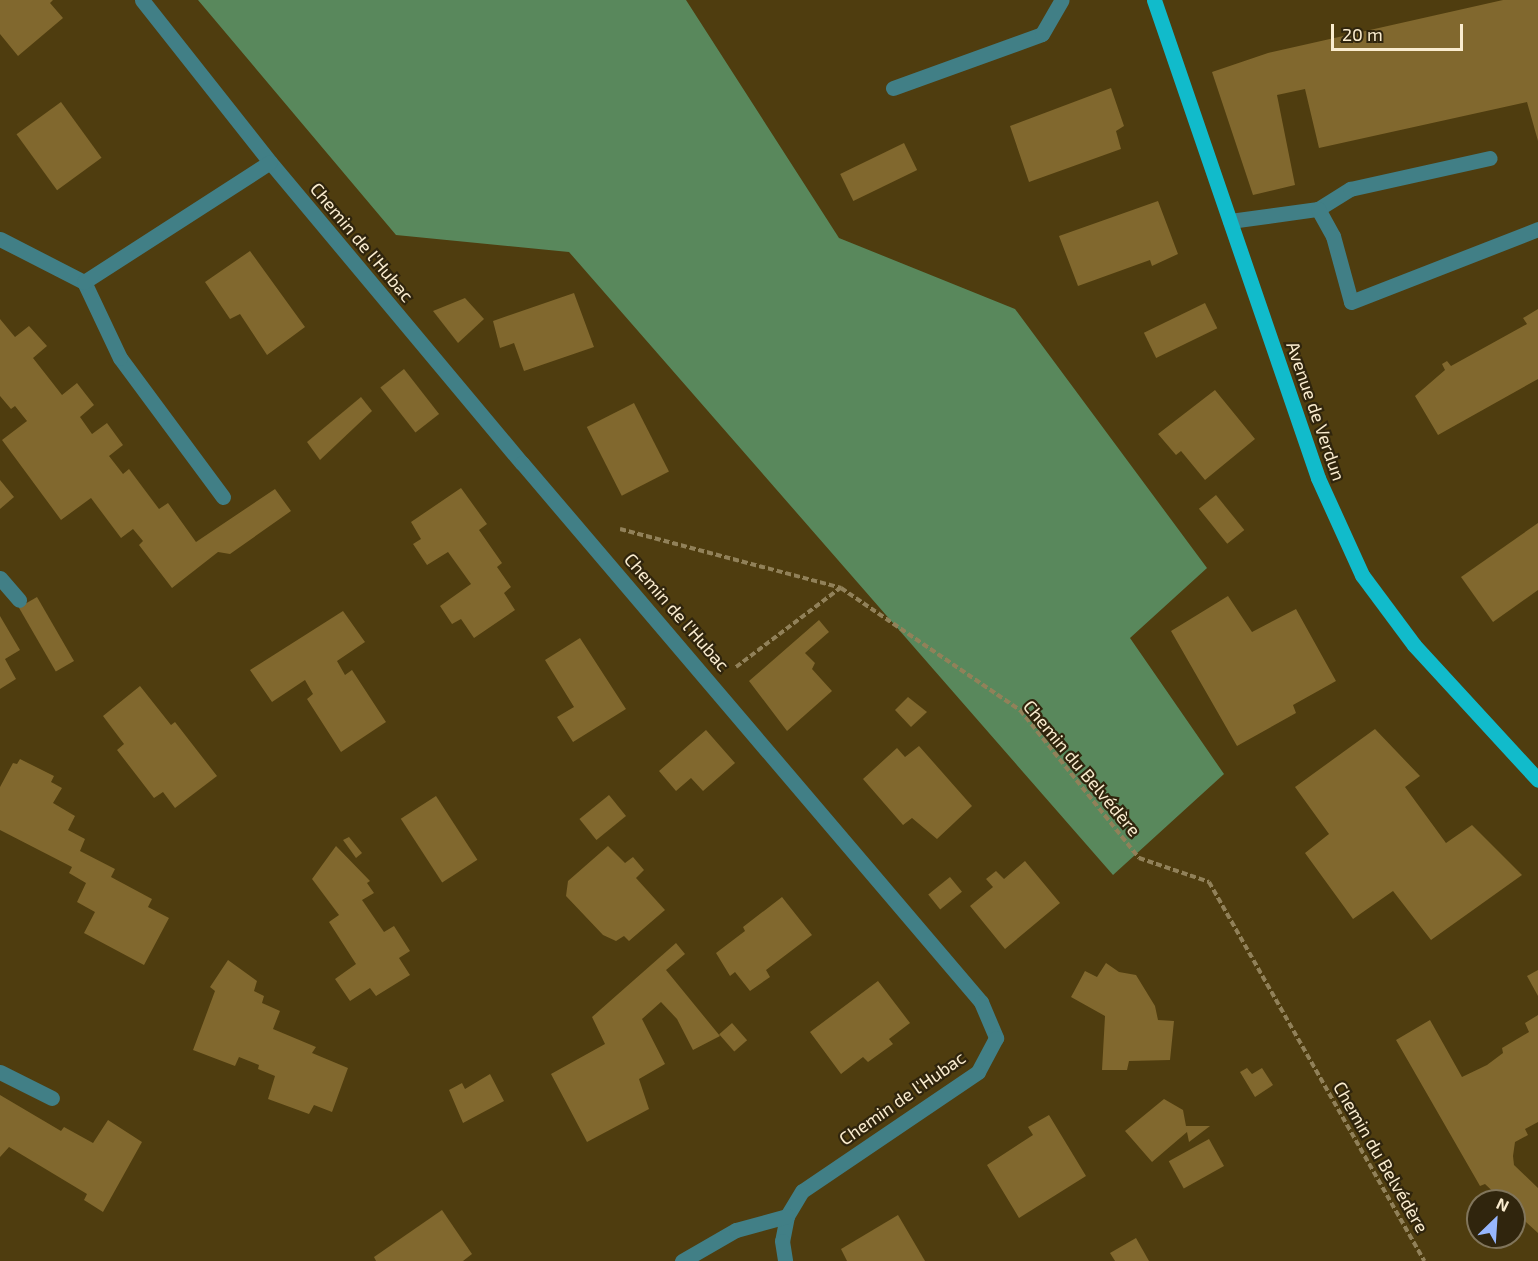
<!DOCTYPE html>
<meta charset="utf-8">
<style>
body{margin:0}
#map{position:relative;width:1538px;height:1261px;overflow:hidden;background:#4f3d0f;font-family:"Exo 2",sans-serif}
div>[style]{position:absolute}
.forest>*{inset:0;background:#59885c}
.building>*{inset:0;background:#81682e;transform-origin:0 0}
.path>*{height:4px;margin-top:-2px;transform-origin:0;background:repeating-linear-gradient(90deg,#918159 0 6px,transparent 0 9px)}
.minor>*{height:15px;margin:-7.5px;padding:0 7.5px;transform-origin:7.5px;border-radius:7.5px;background:#417f86}
.major>*{height:15px;margin:-7.5px;padding:0 7.5px;transform-origin:7.5px;border-radius:7.5px;background:#11bbcb}
span{translate:-50% -50%;white-space:nowrap;text-align:center;line-height:1.15;-webkit-text-stroke:4.5px #30250d;paint-order:stroke}
.street-label{font-size:18px;color:#faeccf}
.north{position:absolute;left:1466px;top:1189px;width:60px;height:60px;box-sizing:border-box;background:#30250d;border:2px solid #81755b;border-radius:50%;rotate:25deg;font-size:16px;font-weight:700;line-height:24px;text-align:center;color:#faeccf}
.north::after{content:'';display:block;margin:auto;width:21px;height:27px;background:#97b6fd;clip-path:polygon(50% 0,100% 100%,50% 72%,0 100%)}
.scale{position:absolute;left:1331px;top:24px;width:132px;height:27px;box-sizing:border-box;border:3px solid #faeccf;border-top:0;padding-left:8px;font-size:18px;line-height:21px;white-space:nowrap;color:#faeccf;-webkit-text-stroke:4px #30250d;paint-order:stroke}
</style>
<div id="map">
<div class="forest">
<i style="clip-path:polygon(198px 0,686px 0,839px 238px,1015px 309px,1207px 568px,1130px 638px,1224px 774px,1113px 875px,569px 252px,396px 235px)"></i>
</div>
<div class="building">
<i style="clip-path:polygon(0 0,53px 0,50px 3px,63px 18px,18px 56px,0 34px)"></i>
<i style="clip-path:polygon(1503px 0,1538px 0,1538px 141px,1527px 102px,1319px 148px,1305px 89px,1277px 95px,1295px 185px,1253px 195px,1212px 72px,1268px 53px)"></i>
<i style="clip-path:polygon(1111px 88px,1124px 126px,1116px 131px,1121px 149px,1029px 182px,1010px 126px)"></i>
<i style="left:61px;top:102px;width:69px;height:55px;rotate:54deg"></i>
<i style="left:904px;top:143px;width:30px;height:71px;rotate:64deg"></i>
<i style="clip-path:polygon(1158px 201px,1178px 254px,1152px 266px,1150px 260px,1078px 286px,1059px 236px)"></i>
<i style="clip-path:polygon(250px 251px,305px 327px,267px 355px,240px 314px,230px 319px,205px 282px)"></i>
<i style="clip-path:polygon(574px 293px,594px 347px,524px 371px,514px 343px,500px 348px,493px 321px)"></i>
<i style="clip-path:polygon(465px 298px,484px 319px,458px 343px,433px 311px)"></i>
<i style="left:1205px;top:303px;width:28px;height:68px;rotate:64deg"></i>
<i style="clip-path:polygon(1538px 309px,1538px 379px,1438px 435px,1415px 396px,1445px 370px,1442px 364px,1447px 361px,1451px 366px,1527px 324px,1523px 318px)"></i>
<i style="clip-path:polygon(0 319px,15px 337px,29px 326px,47px 346px,33px 358px,62px 395px,77px 383px,94px 405px,80px 417px,92px 434px,107px 423px,123px 445px,109px 456px,123px 474px,129px 469px,159px 509px,168px 503px,196px 542px,275px 489px,291px 511px,230px 554px,218px 552px,172px 588px,139px 545px,143px 541px,133px 529px,121px 538px,91px 498px,61px 520px,2px 440px,27px 421px,15px 406px,11px 409px,0 396px)"></i>
<i style="left:404px;top:369px;width:57px;height:30px;rotate:52deg"></i>
<i style="clip-path:polygon(1215px 390px,1255px 439px,1205px 480px,1181px 451px,1176px 455px,1158px 434px)"></i>
<i style="clip-path:polygon(361px 397px,372px 411px,320px 460px,307px 442px)"></i>
<i style="left:634px;top:403px;width:77px;height:53px;rotate:63deg"></i>
<i style="clip-path:polygon(0 480px,14px 497px,0 509px)"></i>
<i style="clip-path:polygon(461px 488px,487px 524px,479px 530px,502px 563px,497px 567px,511px 587px,504px 593px,515px 610px,474px 638px,461px 619px,452px 624px,440px 606px,471px 584px,448px 552px,427px 565px,413px 544px,421px 539px,411px 522px)"></i>
<i style="left:1216px;top:495px;width:45px;height:22px;rotate:51deg"></i>
<i style="clip-path:polygon(1538px 523px,1538px 590px,1493px 622px,1461px 577px)"></i>
<i style="clip-path:polygon(1228px 596px,1252px 632px,1296px 609px,1336px 681px,1293px 705px,1296px 713px,1237px 746px,1171px 631px)"></i>
<i style="left:37px;top:597px;width:74px;height:21px;rotate:60deg"></i>
<i style="clip-path:polygon(343px 611px,365px 642px,337px 661px,345px 675px,352px 670px,386px 722px,341px 752px,307px 699px,313px 694px,305px 680px,272px 702px,250px 670px)"></i>
<i style="clip-path:polygon(0 616px,20px 650px,5px 659px,16px 679px,0 689px)"></i>
<i style="clip-path:polygon(819px 620px,829px 632px,805px 653px,815px 663px,812px 669px,832px 691px,787px 731px,749px 681px)"></i>
<i style="clip-path:polygon(580px 638px,626px 709px,573px 742px,557px 717px,574px 707px,545px 660px)"></i>
<i style="clip-path:polygon(140px 686px,171px 725px,175px 722px,217px 776px,175px 808px,163px 792px,154px 798px,117px 750px,124px 744px,103px 716px)"></i>
<i style="clip-path:polygon(908px 697px,927px 712px,911px 727px,895px 710px)"></i>
<i style="clip-path:polygon(1375px 729px,1420px 776px,1405px 787px,1446px 843px,1472px 825px,1522px 875px,1431px 940px,1393px 891px,1353px 919px,1305px 853px,1329px 834px,1295px 787px)"></i>
<i style="clip-path:polygon(706px 730px,735px 763px,703px 791px,691px 778px,676px 791px,659px 771px)"></i>
<i style="clip-path:polygon(919px 746px,972px 806px,937px 839px,912px 818px,903px 825px,863px 779px,897px 748px,905px 757px)"></i>
<i style="clip-path:polygon(20px 759px,54px 776px,51px 782px,62px 788px,53px 803px,75px 816px,68px 830px,85px 839px,80px 851px,115px 869px,111px 877px,152px 899px,148px 907px,169px 918px,144px 965px,84px 933px,95px 912px,77px 902px,86px 883px,69px 873px,72px 867px,0 830px,0 787px,13px 763px,17px 764px)"></i>
<i style="left:609px;top:795px;width:27px;height:38px;rotate:51deg"></i>
<i style="left:436px;top:796px;width:76px;height:42px;rotate:57deg"></i>
<i style="clip-path:polygon(349px 837px,362px 853px,356px 858px,343px 840px)"></i>
<i style="clip-path:polygon(336px 846px,370px 881px,367px 883px,374px 893px,362px 900px,384px 932px,394px 926px,410px 951px,399px 958px,410px 975px,376px 996px,370px 988px,350px 1001px,335px 979px,356px 964px,329px 922px,339px 915px,312px 879px)"></i>
<i style="clip-path:polygon(608px 846px,625px 863px,633px 857px,644px 870px,636px 878px,665px 910px,629px 941px,624px 936px,616px 941px,603px 935px,566px 896px,568px 881px)"></i>
<i style="clip-path:polygon(1025px 861px,1060px 903px,1005px 949px,970px 906px,993px 887px,986px 879px,996px 871px,1004px 879px)"></i>
<i style="left:950px;top:877px;width:19px;height:28px;rotate:51deg"></i>
<i style="clip-path:polygon(782px 897px,812px 935px,766px 970px,770px 977px,750px 991px,735px 972px,730px 976px,716px 953px,745px 931px,743px 927px)"></i>
<i style="clip-path:polygon(676px 943px,685px 954px,666px 970px,720px 1036px,693px 1050px,677px 1019px,661px 1002px,642px 1019px,665px 1064px,639px 1079px,649px 1109px,587px 1142px,551px 1074px,605px 1044px,592px 1017px)"></i>
<i style="clip-path:polygon(228px 960px,257px 981px,254px 991px,264px 996px,262px 1003px,280px 1011px,273px 1029px,316px 1047px,312px 1053px,348px 1068px,332px 1112px,314px 1105px,309px 1114px,268px 1099px,275px 1076px,258px 1069px,259px 1065px,239px 1057px,235px 1066px,193px 1050px,215px 991px,210px 987px)"></i>
<i style="clip-path:polygon(1106px 963px,1119px 972px,1136px 975px,1155px 1006px,1158px 1020px,1174px 1021px,1170px 1060px,1129px 1061px,1127px 1070px,1102px 1070px,1105px 1016px,1071px 997px,1085px 971px,1097px 977px)"></i>
<i style="clip-path:polygon(1538px 970px,1538px 996px,1527px 976px)"></i>
<i style="clip-path:polygon(878px 981px,910px 1023px,889px 1039px,893px 1044px,868px 1062px,863px 1057px,841px 1074px,810px 1032px)"></i>
<i style="clip-path:polygon(1538px 1015px,1538px 1122px,1525px 1129px,1528px 1135px,1515px 1142px,1513px 1156px,1514px 1165px,1538px 1188px,1538px 1233px,1514px 1211px,1514px 1201px,1503px 1201px,1485px 1184px,1480px 1186px,1396px 1040px,1430px 1020px,1462px 1077px,1487px 1065px,1503px 1053px,1502px 1048px,1529px 1032px,1525px 1023px)"></i>
<i style="left:732px;top:1023px;width:23px;height:17px;rotate:49deg"></i>
<i style="clip-path:polygon(1247px 1068px,1252px 1074px,1262px 1068px,1273px 1085px,1255px 1097px,1240px 1072px)"></i>
<i style="clip-path:polygon(490px 1074px,504px 1101px,463px 1123px,449px 1090px,462px 1083px,465px 1089px)"></i>
<i style="clip-path:polygon(0 1095px,61px 1131px,64px 1127px,93px 1143px,108px 1120px,142px 1142px,103px 1212px,84px 1200px,87px 1194px,9px 1147px,0 1157px)"></i>
<i style="clip-path:polygon(1164px 1099px,1183px 1110px,1186px 1126px,1210px 1126px,1189px 1142px,1187px 1132px,1152px 1162px,1125px 1131px)"></i>
<i style="clip-path:polygon(1049px 1115px,1086px 1176px,1019px 1218px,987px 1165px,1033px 1135px,1028px 1127px)"></i>
<i style="left:1209px;top:1139px;width:31px;height:46px;rotate:61deg"></i>
<i style="clip-path:polygon(442px 1210px,472px 1254px,463px 1261px,376px 1261px,374px 1257px)"></i>
<i style="clip-path:polygon(898px 1215px,925px 1261px,847px 1261px,841px 1249px)"></i>
<i style="clip-path:polygon(1136px 1238px,1149px 1261px,1115px 1261px,1110px 1253px)"></i>
</div>
<div class="path">
<i style="left:620px;top:529px;width:229px;rotate:14.9deg"></i>
<i style="left:841px;top:588px;width:217px;rotate:34.3deg"></i>
<i style="left:1020px;top:710px;width:190px;rotate:51.2deg"></i>
<i style="left:1139px;top:858px;width:74px;rotate:18.9deg"></i>
<i style="left:1209px;top:882px;width:436px;rotate:60.4deg"></i>
<i style="left:736px;top:667px;width:131px;rotate:-37.2deg"></i>
</div>
<div class="minor">
<i style="left:142px;top:0;width:206px;rotate:51.7deg"></i>
<i style="left:270px;top:162px;width:393px;rotate:50.1deg"></i>
<i style="left:522px;top:463px;width:708px;rotate:49.58deg"></i>
<i style="left:981px;top:1002px;width:39px;rotate:67deg"></i>
<i style="left:996px;top:1038px;width:38px;rotate:118deg"></i>
<i style="left:978px;top:1072px;width:212px;rotate:145.9deg"></i>
<i style="left:802px;top:1191px;width:29px;rotate:121deg"></i>
<i style="left:787px;top:1216px;width:25px;rotate:101deg"></i>
<i style="left:782px;top:1241px;width:20px;rotate:81deg"></i>
<i style="left:893px;top:88px;width:158px;rotate:-19.9deg"></i>
<i style="left:1042px;top:34px;width:39px;rotate:-60deg"></i>
<i style="left:1318px;top:209px;width:38px;rotate:-32deg"></i>
<i style="left:1350px;top:189px;width:143px;rotate:-12.5deg"></i>
<i style="left:1230px;top:221px;width:89px;rotate:-7.8deg"></i>
<i style="left:1318px;top:209px;width:31px;rotate:61deg"></i>
<i style="left:1333px;top:236px;width:68px;rotate:74.7deg"></i>
<i style="left:1351px;top:302px;width:201px;rotate:-21.3deg"></i>
<i style="left:0;top:239px;width:94px;rotate:27.1deg"></i>
<i style="left:223px;top:497px;width:173px;rotate:-126.5deg"></i>
<i style="left:120px;top:358px;width:84px;rotate:-115.3deg"></i>
<i style="left:84px;top:282px;width:221px;rotate:-32.8deg"></i>
<i style="left:0;top:578px;width:29px;rotate:49deg"></i>
<i style="left:0;top:1072px;width:58px;rotate:26.6deg"></i>
<i style="left:682px;top:1261px;width:62px;rotate:-29.9deg"></i>
<i style="left:736px;top:1230px;width:53px;rotate:-15.4deg"></i>
</div>
<div class="major">
<i style="left:1154px;top:0;width:505px;rotate:71.06deg"></i>
<i style="left:1318px;top:478px;width:107px;rotate:65.6deg"></i>
<i style="left:1362px;top:575px;width:87px;rotate:53.4deg"></i>
<i style="left:1414px;top:645px;width:183px;rotate:47.4deg"></i>
</div>
<div class="street-label">
<span style="left:362px;top:242px;rotate:50deg">Chemin de l'Hubac</span>
<span style="left:1316px;top:411px;rotate:71deg">Avenue de Verdun</span>
<span style="left:677px;top:612px;rotate:49deg">Chemin de l'Hubac</span>
<span style="left:1082px;top:768px;rotate:50deg">Chemin du Belvédère</span>
<span style="left:902px;top:1098px;rotate:-35deg">Chemin de l'Hubac</span>
<span style="left:1381px;top:1157px;rotate:60deg">Chemin du Belvédère</span>
</div>
<div class="north">N</div>
<div class="scale">20 m</div>
</div>
